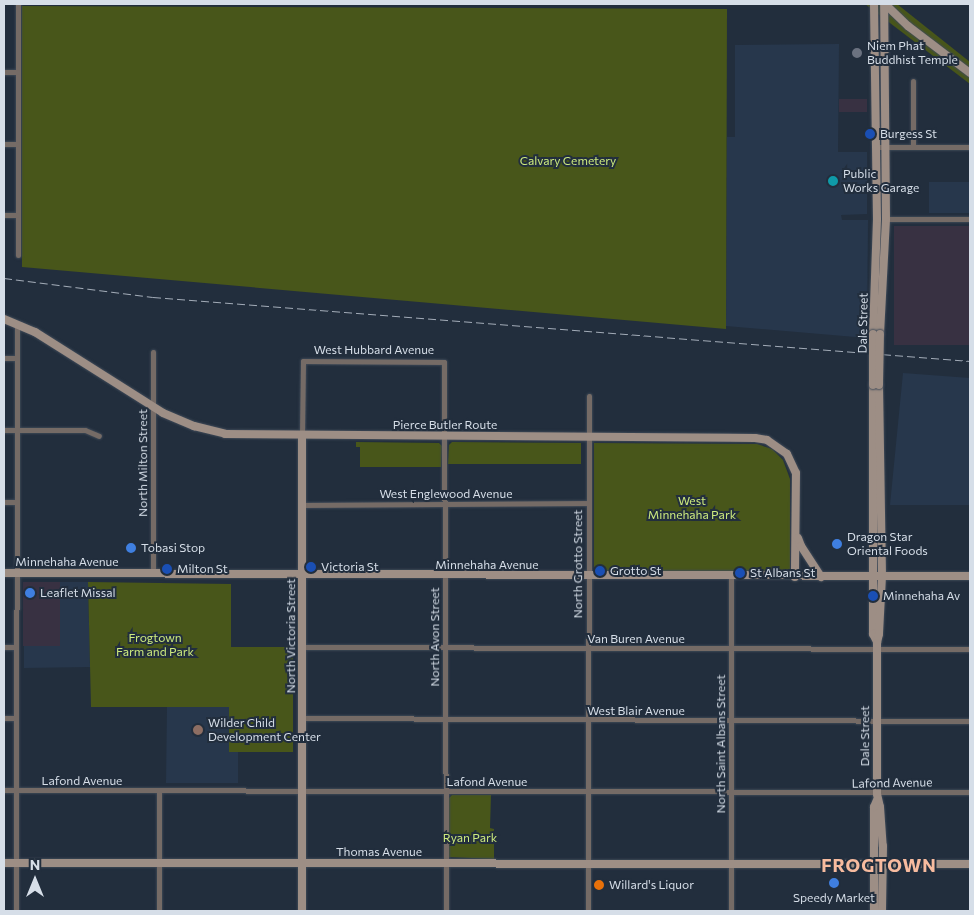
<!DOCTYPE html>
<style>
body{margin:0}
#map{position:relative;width:974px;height:915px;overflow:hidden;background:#222e3d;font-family:Commissioner,sans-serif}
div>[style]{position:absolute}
.commercial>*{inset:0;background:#383142;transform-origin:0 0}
.built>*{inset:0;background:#27374c;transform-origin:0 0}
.green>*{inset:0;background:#48561a}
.roads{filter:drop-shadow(0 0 1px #3f4a58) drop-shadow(0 0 1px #3f4a58)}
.street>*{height:5px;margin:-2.5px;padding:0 2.5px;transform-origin:2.5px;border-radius:2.5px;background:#756b66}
.secondary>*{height:8px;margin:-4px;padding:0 4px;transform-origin:4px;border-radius:4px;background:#9d8e85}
.rail>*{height:1px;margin-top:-0.5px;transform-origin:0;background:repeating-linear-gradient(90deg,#a3acb8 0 8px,transparent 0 12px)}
.bridges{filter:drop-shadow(0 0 1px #3f4a58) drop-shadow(0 0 1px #3f4a58)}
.secondary-bridge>*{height:8px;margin:-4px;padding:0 4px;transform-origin:4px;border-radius:4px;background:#9d8e85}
.dots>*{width:14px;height:14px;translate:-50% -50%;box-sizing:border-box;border:2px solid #222e3d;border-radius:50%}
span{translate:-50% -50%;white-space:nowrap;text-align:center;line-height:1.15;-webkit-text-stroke:4px #222e3d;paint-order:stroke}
.poi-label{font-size:12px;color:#d6dee8}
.left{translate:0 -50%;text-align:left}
.park-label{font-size:12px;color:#ceeb7e}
.street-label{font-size:12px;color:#d6dee8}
.district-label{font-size:18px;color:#f7bb9f;font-weight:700;letter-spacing:1px}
.frame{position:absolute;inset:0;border:5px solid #d6dee8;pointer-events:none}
.north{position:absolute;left:10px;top:855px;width:50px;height:50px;-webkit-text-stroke:4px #222e3d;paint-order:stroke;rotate:0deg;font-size:14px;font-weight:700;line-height:20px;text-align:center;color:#d6dee8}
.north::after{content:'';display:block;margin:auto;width:18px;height:22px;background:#d6dee8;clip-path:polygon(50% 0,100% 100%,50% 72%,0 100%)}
</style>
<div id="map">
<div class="commercial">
<i style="left:839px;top:99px;width:28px;height:13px"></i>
<i style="left:970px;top:226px;width:119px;height:76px;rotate:90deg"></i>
<i style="left:23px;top:582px;width:37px;height:64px"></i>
</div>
<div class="built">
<i style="clip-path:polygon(839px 44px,838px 152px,867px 152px,867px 214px,841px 215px,842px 220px,868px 220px,867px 338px,726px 326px,727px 137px,735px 137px,735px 45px)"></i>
<i style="left:929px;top:182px;width:41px;height:31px"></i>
<i style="clip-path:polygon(903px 373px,970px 378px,970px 505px,890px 505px)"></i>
<i style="clip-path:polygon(60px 582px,88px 582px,90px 667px,24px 668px,24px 646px,60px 646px)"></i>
<i style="clip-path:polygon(167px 707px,229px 707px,229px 752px,238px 752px,238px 783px,166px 783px)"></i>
</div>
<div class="green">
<i style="clip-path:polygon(865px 4px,897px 4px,970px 62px,970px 84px)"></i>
<i style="clip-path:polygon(22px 6px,727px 9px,726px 329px,22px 267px)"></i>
<i style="clip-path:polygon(356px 442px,439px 443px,442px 446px,441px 467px,360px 467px,360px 447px,356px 447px)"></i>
<i style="clip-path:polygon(452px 442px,581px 443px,581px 464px,448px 464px,449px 445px)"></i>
<i style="clip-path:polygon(594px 443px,757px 444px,772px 449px,783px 460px,790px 479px,790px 572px,594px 572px)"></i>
<i style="clip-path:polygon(88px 582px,231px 584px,231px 647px,293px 647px,293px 752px,229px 752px,229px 707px,91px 707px)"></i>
<i style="clip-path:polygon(452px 795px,491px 795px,490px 828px,494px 829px,494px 859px,449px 857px,449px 798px)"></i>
</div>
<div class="roads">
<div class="street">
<i style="left:18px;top:4px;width:251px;rotate:90deg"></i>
<i style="left:4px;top:72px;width:13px"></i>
<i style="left:4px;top:144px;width:13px"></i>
<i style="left:877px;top:147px;width:93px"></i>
<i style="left:913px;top:147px;width:66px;rotate:-90deg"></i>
<i style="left:4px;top:215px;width:13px"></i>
<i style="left:886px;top:219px;width:84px"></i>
<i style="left:4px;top:358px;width:13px"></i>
<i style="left:4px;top:430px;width:81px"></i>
<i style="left:85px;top:430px;width:15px;rotate:23deg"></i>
<i style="left:302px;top:435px;width:74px;rotate:-89.2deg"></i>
<i style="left:303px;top:361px;width:141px;rotate:0.4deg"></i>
<i style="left:444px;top:362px;width:549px;rotate:89.79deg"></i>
<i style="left:4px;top:502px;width:12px"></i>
<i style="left:303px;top:505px;width:286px;rotate:-0.4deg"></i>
<i style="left:153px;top:574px;width:222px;rotate:-90deg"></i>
<i style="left:731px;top:577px;width:334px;rotate:90deg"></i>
<i style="left:4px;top:647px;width:12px"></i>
<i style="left:302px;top:647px;width:668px;rotate:0.17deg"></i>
<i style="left:4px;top:718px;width:12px"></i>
<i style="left:302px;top:718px;width:668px;rotate:0.26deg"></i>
<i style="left:4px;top:790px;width:966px;rotate:0.12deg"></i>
<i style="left:159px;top:791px;width:120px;rotate:90deg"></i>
<i style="left:16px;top:911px;width:587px;rotate:-89.9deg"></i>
<i style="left:588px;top:911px;width:515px;rotate:-89.89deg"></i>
</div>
<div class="secondary">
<i style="left:885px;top:4px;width:32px;rotate:44deg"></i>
<i style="left:908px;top:26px;width:78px;rotate:37.2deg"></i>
<i style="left:4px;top:319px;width:34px;rotate:23deg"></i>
<i style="left:35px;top:332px;width:151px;rotate:32.3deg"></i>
<i style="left:163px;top:413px;width:34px;rotate:23deg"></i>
<i style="left:194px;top:426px;width:32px;rotate:14deg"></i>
<i style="left:225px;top:434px;width:530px;rotate:0.43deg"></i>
<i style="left:755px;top:438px;width:12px;rotate:9deg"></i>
<i style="left:767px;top:440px;width:24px;rotate:35deg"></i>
<i style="left:787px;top:454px;width:21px;rotate:65deg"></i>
<i style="left:796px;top:473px;width:104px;rotate:90.6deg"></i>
<i style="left:873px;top:334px;width:115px;rotate:-88deg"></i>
<i style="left:877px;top:219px;width:215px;rotate:-90.8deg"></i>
<i style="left:880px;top:334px;width:115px;rotate:-87deg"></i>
<i style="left:886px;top:219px;width:215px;rotate:-90.5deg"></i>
<i style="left:873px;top:385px;width:249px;rotate:90deg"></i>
<i style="left:873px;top:634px;width:9px;rotate:63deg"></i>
<i style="left:879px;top:385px;width:191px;rotate:89.1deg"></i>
<i style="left:882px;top:576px;width:58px;rotate:93deg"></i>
<i style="left:879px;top:634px;width:9px;rotate:103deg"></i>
<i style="left:877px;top:643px;width:151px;rotate:90deg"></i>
<i style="left:877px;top:794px;width:13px;rotate:77deg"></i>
<i style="left:880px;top:807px;width:39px;rotate:86deg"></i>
<i style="left:883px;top:846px;width:65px;rotate:90.9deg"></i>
<i style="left:302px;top:435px;width:476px;rotate:90deg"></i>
<i style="left:798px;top:538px;width:9px;rotate:69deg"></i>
<i style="left:801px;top:546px;width:37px;rotate:57deg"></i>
<i style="left:4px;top:573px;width:966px;rotate:0.18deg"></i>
<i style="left:4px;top:863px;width:966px;rotate:0.06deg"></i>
<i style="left:874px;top:911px;width:104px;rotate:-90deg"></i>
<i style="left:874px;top:807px;width:8px;rotate:-67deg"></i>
</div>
</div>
<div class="rail">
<i style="left:4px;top:278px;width:150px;rotate:7.3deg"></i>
<i style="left:153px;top:297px;width:820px;rotate:4.48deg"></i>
</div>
<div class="bridges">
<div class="secondary-bridge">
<i style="left:873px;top:385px;width:51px;rotate:-90deg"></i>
<i style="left:879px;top:385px;width:51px;rotate:-88.9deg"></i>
</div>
</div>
<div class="dots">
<i style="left:857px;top:53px;background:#6b7280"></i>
<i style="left:870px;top:134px;background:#1a4fb4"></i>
<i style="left:833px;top:181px;background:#0f9aa8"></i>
<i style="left:837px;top:544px;background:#3f7fe0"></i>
<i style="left:131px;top:548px;background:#3f7fe0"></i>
<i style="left:311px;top:567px;background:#1a4fb4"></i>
<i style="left:167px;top:569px;background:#1a4fb4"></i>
<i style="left:600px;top:571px;background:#1a4fb4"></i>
<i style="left:740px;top:573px;background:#1a4fb4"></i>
<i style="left:30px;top:593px;background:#3f7fe0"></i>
<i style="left:873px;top:596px;background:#1a4fb4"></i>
<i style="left:198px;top:730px;background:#8d6e63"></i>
<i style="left:834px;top:883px;background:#3f7fe0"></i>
<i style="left:599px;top:885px;background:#e8710a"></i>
</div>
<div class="poi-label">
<span class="left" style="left:867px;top:53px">Niem Phat<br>Buddhist Temple</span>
<span class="left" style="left:880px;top:134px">Burgess St</span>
<span class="left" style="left:843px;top:181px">Public<br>Works Garage</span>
<span class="left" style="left:847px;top:544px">Dragon Star<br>Oriental Foods</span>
<span class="left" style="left:141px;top:548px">Tobasi Stop</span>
<span class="left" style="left:321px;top:567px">Victoria St</span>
<span class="left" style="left:177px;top:569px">Milton St</span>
<span class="left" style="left:610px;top:571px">Grotto St</span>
<span class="left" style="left:750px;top:573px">St Albans St</span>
<span class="left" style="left:40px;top:593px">Leaflet Missal</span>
<span class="left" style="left:883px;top:596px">Minnehaha Av</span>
<span class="left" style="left:208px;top:730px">Wilder Child<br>Development Center</span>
<span class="left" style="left:609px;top:885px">Willard's Liquor</span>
<span style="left:834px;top:898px">Speedy Market</span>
</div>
<div class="park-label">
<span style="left:568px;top:161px">Calvary Cemetery</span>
<span style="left:692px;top:508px">West<br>Minnehaha Park</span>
<span style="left:155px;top:645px">Frogtown<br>Farm and Park</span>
<span style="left:470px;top:838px">Ryan Park</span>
</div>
<div class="street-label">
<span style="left:863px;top:323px;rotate:-89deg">Dale Street</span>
<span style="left:374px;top:350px">West Hubbard Avenue</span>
<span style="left:445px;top:425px">Pierce Butler Route</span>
<span style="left:143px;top:463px;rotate:-90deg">North Milton Street</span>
<span style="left:446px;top:494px">West Englewood Avenue</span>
<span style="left:67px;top:562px">Minnehaha Avenue</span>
<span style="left:578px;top:564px;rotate:-90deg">North Grotto Street</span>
<span style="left:487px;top:565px">Minnehaha Avenue</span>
<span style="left:291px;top:636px;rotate:-90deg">North Victoria Street</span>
<span style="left:435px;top:637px;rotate:-90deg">North Avon Street</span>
<span style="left:636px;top:639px">Van Buren Avenue</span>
<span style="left:636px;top:711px">West Blair Avenue</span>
<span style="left:865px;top:736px;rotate:-90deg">Dale Street</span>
<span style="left:721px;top:744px;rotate:-90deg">North Saint Albans Street</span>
<span style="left:82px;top:781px">Lafond Avenue</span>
<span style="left:487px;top:782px">Lafond Avenue</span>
<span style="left:892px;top:783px;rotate:-1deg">Lafond Avenue</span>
<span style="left:379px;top:852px">Thomas Avenue</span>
</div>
<div class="district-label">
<span style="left:879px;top:865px">FROGTOWN</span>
</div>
<div class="frame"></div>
<div class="north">N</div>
</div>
